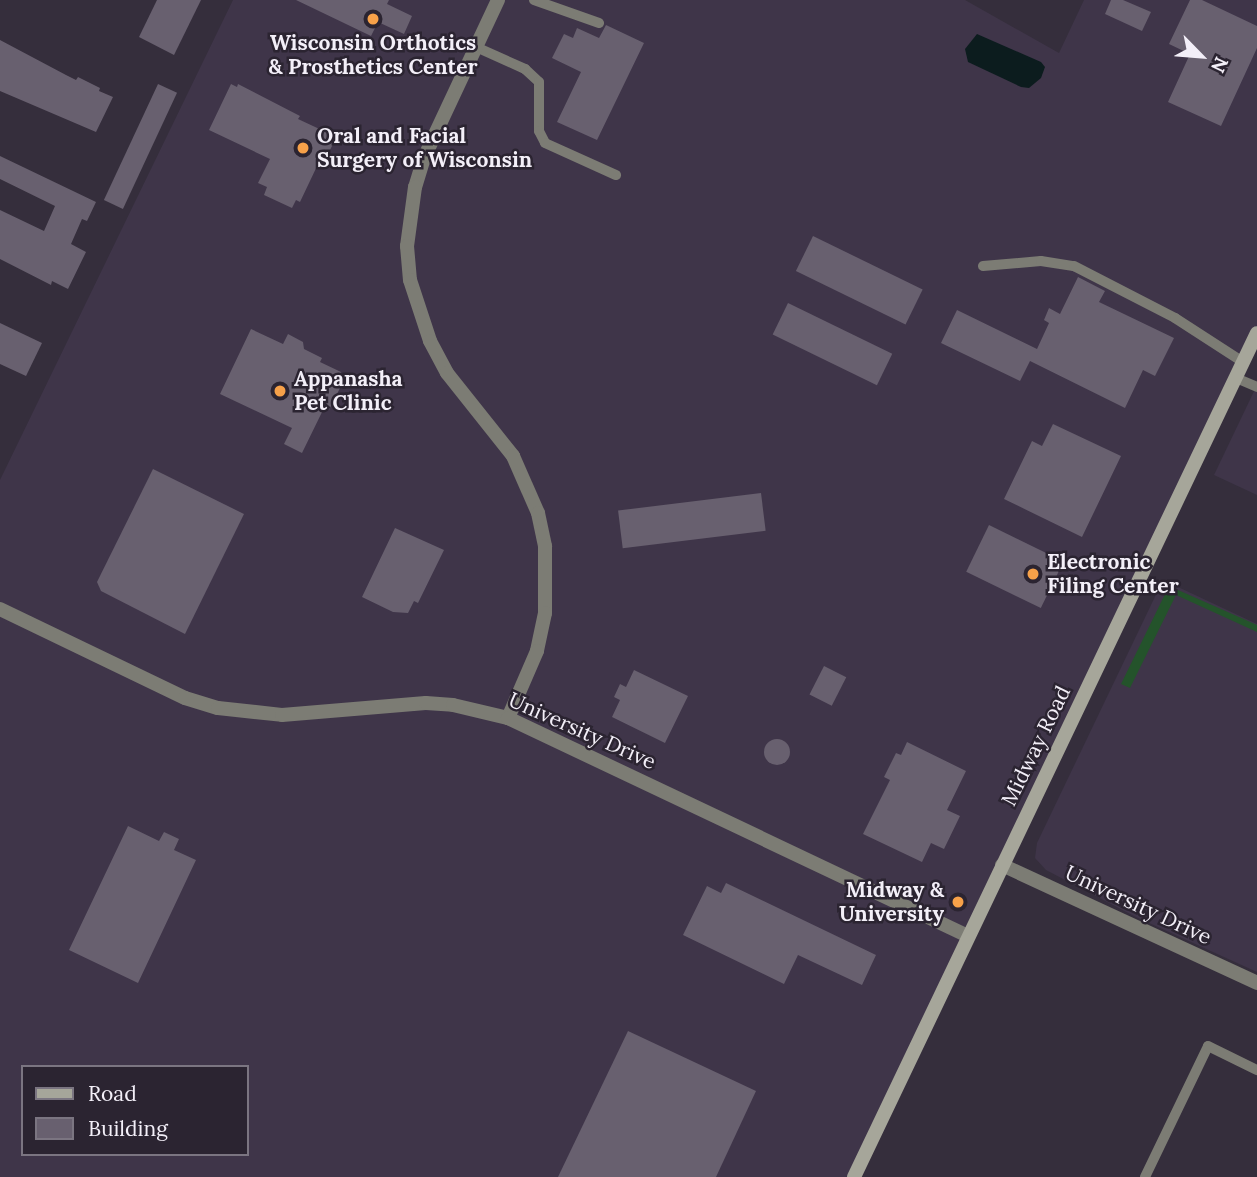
<!DOCTYPE html>
<style>
body{margin:0}
#map{position:relative;width:1257px;height:1177px;overflow:hidden;background:#352e3c;font-family:Lora,serif}
div>[style]{position:absolute}
.built>*{inset:0;background:#3f3549}
.green>*{inset:0;background:#24532b}
.water>*{inset:0;background:#0c1c1e}
.building>*{inset:0;background:#68606f;transform-origin:0 0}
.round{border-radius:50%}
.lane>*{height:10px;margin:-5px;padding:0 5px;transform-origin:5px;border-radius:5px;background:#7c7c74}
.street>*{height:14px;margin:-7px;padding:0 7px;transform-origin:7px;border-radius:7px;background:#7c7c74}
.secondary>*{height:14px;margin:-7px;padding:0 7px;transform-origin:7px;border-radius:7px;background:#a6a69a}
.dots>*{width:19px;height:19px;translate:-50% -50%;box-sizing:border-box;border:4px solid #2b2431;border-radius:50%}
span{translate:-50% -50%;white-space:nowrap;text-align:center;line-height:1.15;-webkit-text-stroke:5px #2b2431;paint-order:stroke}
.poi-label{font-size:21px;color:#f3eff8;font-weight:700}
.left{translate:0 -50%;text-align:left}
.right{translate:-100% -50%;text-align:right}
.street-label{font-size:21px;color:#f3eff8}
.legend{position:absolute;left:21px;top:1065px;width:228px;height:91px;box-sizing:border-box;background:#2b2431;border:2px solid #7b7581;margin:0;padding:9px 12px;list-style:none;font-size:21px;color:#f3eff8}
.legend li{display:flex;align-items:center;gap:14px;height:35px}
.legend b{width:35px;border:2px solid #7b7581}
.north{position:absolute;left:1166px;top:21px;width:70px;height:70px;-webkit-text-stroke:5px #2b2431;paint-order:stroke;rotate:115deg;font-size:19px;font-weight:700;line-height:28px;text-align:center;color:#f3eff8}
.north::after{content:'';display:block;margin:auto;width:24px;height:32px;background:#f3eff8;clip-path:polygon(50% 0,100% 100%,50% 72%,0 100%)}
</style>
<div id="map">
<div class="built">
<i style="clip-path:polygon(evenodd,233px 0,965px 0,1059px 53px,1084px 0,1257px 0,1257px 333px,854px 1177px,0 1177px,0 480px,233px 0,23px 1067px,247px 1067px,247px 1154px,23px 1154px,23px 1067px)"></i>
<i style="clip-path:polygon(1257px 385px,1257px 495px,1214px 475px)"></i>
<i style="clip-path:polygon(1163px 580px,1257px 624px,1257px 972px,1136px 917px,1046px 870px,1035px 858px,1037px 843px)"></i>
</div>
<div class="green">
<i style="clip-path:polygon(1169px 586px,1257px 625px,1257px 632px,1176px 595px,1130px 688px,1121px 684px)"></i>
</div>
<div class="water">
<i style="clip-path:polygon(977px 34px,1041px 62px,1045px 67px,1041px 78px,1029px 88px,1021px 87px,968px 62px,965px 49px)"></i>
</div>
<div class="building">
<i style="clip-path:polygon(157px 0,201px 0,174px 55px,139px 37px)"></i>
<i style="clip-path:polygon(296px 0,389px 0,387px 4px,412px 16px,404px 34px,378px 22px,371px 36px)"></i>
<i style="clip-path:polygon(1111px 0,1123px 0,1151px 12px,1142px 31px,1105px 14px)"></i>
<i style="clip-path:polygon(1190px 0,1202px 0,1257px 26px,1257px 48px,1221px 126px,1168px 102px,1190px 54px,1169px 44px)"></i>
<i style="clip-path:polygon(606px 25px,644px 43px,597px 140px,557px 122px,581px 72px,552px 58px,564px 34px,573px 38px,577px 28px,599px 38px)"></i>
<i style="clip-path:polygon(0 40px,66px 75px,76px 80px,78px 77px,100px 88px,99px 91px,113px 97px,96px 132px,0 91px)"></i>
<i style="left:158px;top:84px;width:21px;height:128px;rotate:25deg"></i>
<i style="clip-path:polygon(231px 84px,237px 87px,238px 84px,300px 116px,298px 119px,328px 133px,334px 142px,323px 164px,319px 162px,300px 202px,296px 200px,292px 208px,264px 195px,267px 187px,258px 183px,270px 159px,209px 130px)"></i>
<i style="clip-path:polygon(0 156px,96px 202px,87px 221px,82px 219px,71px 244px,86px 252px,68px 289px,52px 281px,51px 285px,0 259px,0 210px,44px 231px,55px 206px,0 179px)"></i>
<i style="left:813px;top:236px;width:122px;height:39px;rotate:26deg"></i>
<i style="clip-path:polygon(1078px 277px,1105px 291px,1099px 302px,1174px 338px,1155px 376px,1143px 370px,1125px 408px,1030px 361px,1020px 381px,941px 343px,957px 310px,1037px 349px,1049px 323px,1044px 320px,1049px 308px,1060px 314px)"></i>
<i style="left:788px;top:303px;width:116px;height:35px;rotate:26deg"></i>
<i style="clip-path:polygon(0 323px,42px 343px,26px 376px,0 364px)"></i>
<i style="clip-path:polygon(251px 329px,283px 344px,288px 334px,303px 342px,304px 349px,322px 358px,320px 362px,341px 372px,335px 385px,340px 388px,329px 410px,324px 408px,302px 453px,284px 444px,292px 428px,220px 394px)"></i>
<i style="clip-path:polygon(1053px 424px,1121px 456px,1082px 537px,1004px 499px,1032px 441px,1042px 446px)"></i>
<i style="clip-path:polygon(153px 469px,244px 514px,185px 634px,101px 591px,97px 582px)"></i>
<i style="left:761px;top:493px;width:38px;height:144px;rotate:83deg"></i>
<i style="left:989px;top:525px;width:83px;height:52px;rotate:26deg"></i>
<i style="clip-path:polygon(395px 528px,444px 550px,418px 603px,414px 601px,408px 613px,393px 612px,362px 597px)"></i>
<i style="left:824px;top:666px;width:25px;height:32px;rotate:27deg"></i>
<i style="clip-path:polygon(634px 670px,688px 696px,665px 743px,612px 717px,620px 700px,614px 697px,620px 684px,626px 687px)"></i>
<i class="round" style="left:764px;top:739px;width:26px;height:26px"></i>
<i style="clip-path:polygon(907px 742px,966px 771px,947px 810px,960px 816px,944px 849px,931px 843px,922px 862px,863px 834px,890px 780px,884px 777px,896px 753px,901px 755px)"></i>
<i style="clip-path:polygon(128px 826px,159px 841px,164px 832px,179px 839px,174px 850px,196px 860px,138px 983px,69px 950px)"></i>
<i style="clip-path:polygon(726px 883px,876px 955px,862px 985px,798px 955px,784px 984px,683px 935px,707px 886px,721px 893px)"></i>
<i style="clip-path:polygon(628px 1031px,756px 1091px,716px 1177px,558px 1177px)"></i>
</div>
<div class="lane">
<i style="left:534px;top:0;width:69px;rotate:19.5deg"></i>
<i style="left:476px;top:47px;width:54px;rotate:24.2deg"></i>
<i style="left:525px;top:69px;width:19px;rotate:43deg"></i>
<i style="left:539px;top:82px;width:49px;rotate:90deg"></i>
<i style="left:539px;top:131px;width:13px;rotate:63deg"></i>
<i style="left:545px;top:143px;width:78px;rotate:24.3deg"></i>
<i style="left:983px;top:266px;width:58px;rotate:-4.9deg"></i>
<i style="left:1041px;top:261px;width:33px;rotate:9deg"></i>
<i style="left:1074px;top:266px;width:114px;rotate:27.2deg"></i>
<i style="left:1175px;top:318px;width:81px;rotate:32.9deg"></i>
<i style="left:1236px;top:378px;width:23px;rotate:23deg"></i>
<i style="left:1145px;top:1177px;width:145px;rotate:-64.3deg"></i>
<i style="left:1208px;top:1046px;width:55px;rotate:26.1deg"></i>
</div>
<div class="street">
<i style="left:498px;top:0;width:174px;rotate:115.1deg"></i>
<i style="left:424px;top:158px;width:30px;rotate:107deg"></i>
<i style="left:415px;top:187px;width:60px;rotate:97.7deg"></i>
<i style="left:407px;top:246px;width:34px;rotate:85deg"></i>
<i style="left:410px;top:280px;width:64px;rotate:71.8deg"></i>
<i style="left:430px;top:341px;width:36px;rotate:62deg"></i>
<i style="left:447px;top:373px;width:106px;rotate:51.5deg"></i>
<i style="left:513px;top:456px;width:62px;rotate:66.3deg"></i>
<i style="left:538px;top:513px;width:34px;rotate:78deg"></i>
<i style="left:545px;top:546px;width:67px;rotate:90deg"></i>
<i style="left:545px;top:613px;width:39px;rotate:102deg"></i>
<i style="left:537px;top:651px;width:73px;rotate:113.4deg"></i>
<i style="left:0;top:609px;width:205px;rotate:25.7deg"></i>
<i style="left:185px;top:698px;width:34px;rotate:17deg"></i>
<i style="left:218px;top:708px;width:64px;rotate:6.2deg"></i>
<i style="left:282px;top:715px;width:144px;rotate:-4.8deg"></i>
<i style="left:426px;top:703px;width:27px;rotate:4deg"></i>
<i style="left:453px;top:705px;width:57px;rotate:13.3deg"></i>
<i style="left:508px;top:718px;width:509px;rotate:25.36deg"></i>
<i style="left:1002px;top:865px;width:281px;rotate:24.8deg"></i>
</div>
<div class="secondary">
<i style="left:854px;top:1177px;width:935px;rotate:-64.48deg"></i>
</div>
<div class="dots">
<i style="left:373px;top:19px;background:#f7a149"></i>
<i style="left:303px;top:148px;background:#f7a149"></i>
<i style="left:280px;top:391px;background:#f7a149"></i>
<i style="left:1033px;top:574px;background:#f7a149"></i>
<i style="left:958px;top:902px;background:#f7a149"></i>
</div>
<div class="poi-label">
<span style="left:373px;top:55px">Wisconsin Orthotics<br>&amp; Prosthetics Center</span>
<span class="left" style="left:317px;top:148px">Oral and Facial<br>Surgery of Wisconsin</span>
<span class="left" style="left:294px;top:391px">Appanasha<br>Pet Clinic</span>
<span class="left" style="left:1047px;top:574px">Electronic<br>Filing Center</span>
<span class="right" style="left:944px;top:902px">Midway &amp;<br>University</span>
</div>
<div class="street-label">
<span style="left:582px;top:731px;rotate:24deg">University Drive</span>
<span style="left:1036px;top:746px;rotate:-64deg">Midway Road</span>
<span style="left:1138px;top:905px;rotate:25deg">University Drive</span>
</div>
<ul class="legend">
<li><b style="height:9px;background:#a6a69a"></b>Road</li>
<li><b style="height:19px;background:#68606f"></b>Building</li>
</ul>
<div class="north">N</div>
</div>
